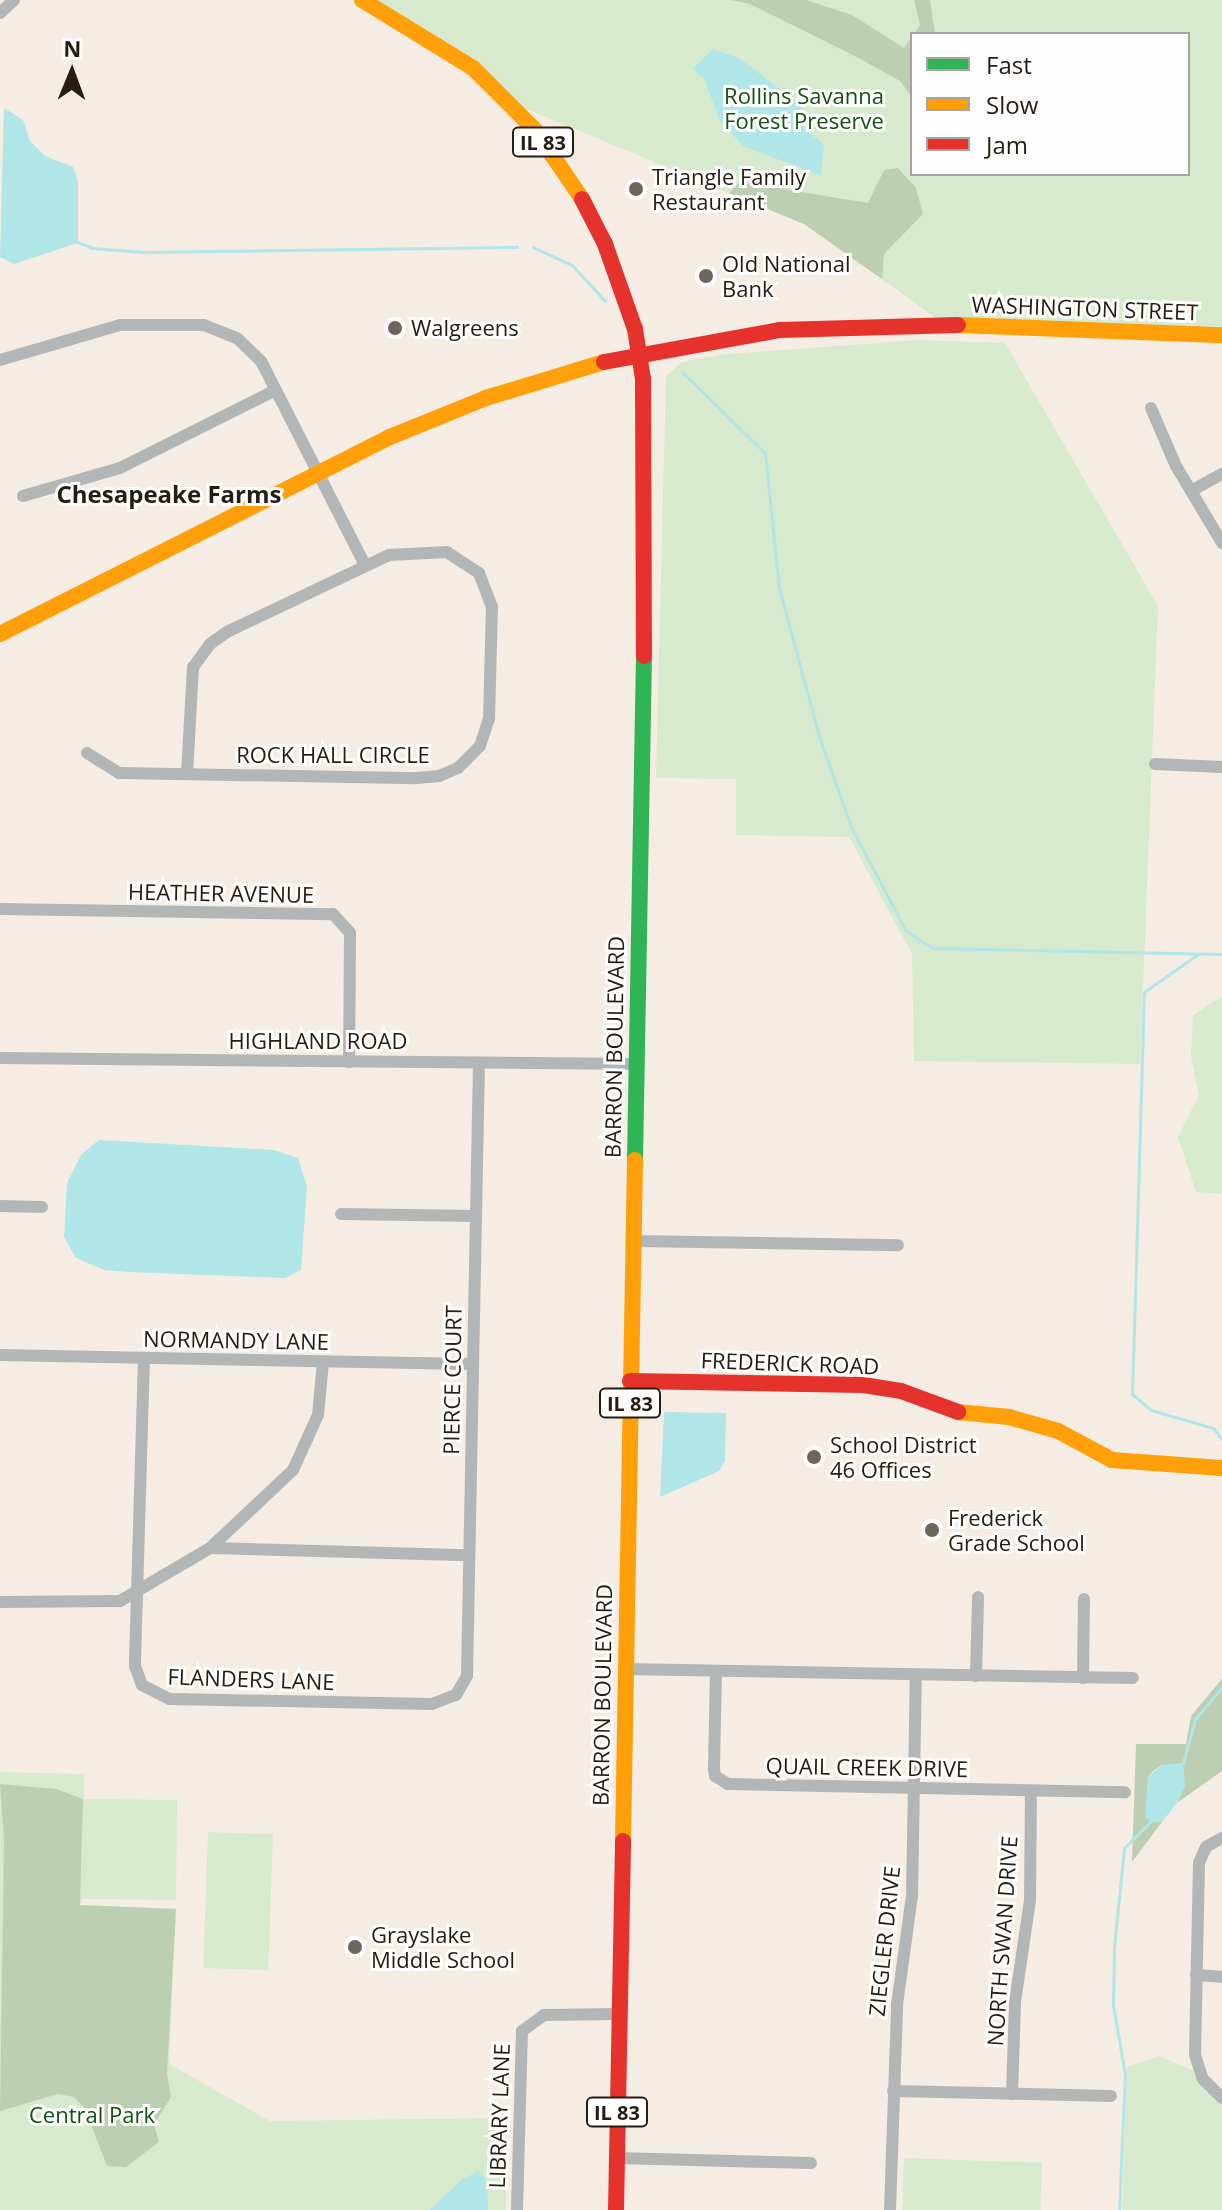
<!DOCTYPE html>
<style>
body{margin:0}
#map{position:relative;width:1222px;height:2210px;overflow:hidden;background:#f5ece3;font-family:"Open Sans",sans-serif}
div>[style]{position:absolute}
.green>*{inset:0;background:#d8eace;transform-origin:0 0}
.forest>*{inset:0;background:#bccfb2}
.water>*{inset:0;background:#b1e6e9}
.stream>*{height:3px;margin:-1.5px;padding:0 1.5px;transform-origin:1.5px;border-radius:1.5px;background:#b1e6e9}
.street>*{height:12px;margin:-6px;padding:0 6px;transform-origin:6px;border-radius:6px;background:#b3b6b7}
.fast>*{height:16px;margin:-8px;padding:0 8px;transform-origin:8px;border-radius:8px;background:#30b455}
.slow>*{height:16px;margin:-8px;padding:0 8px;transform-origin:8px;border-radius:8px;background:#ff9f0a}
.jam>*{height:16px;margin:-8px;padding:0 8px;transform-origin:8px;border-radius:8px;background:#e5322d}
.dots>*{width:22px;height:22px;translate:-50% -50%;box-sizing:border-box;border:4px solid #fdfdfd;border-radius:50%}
span{translate:-50% -50%;white-space:nowrap;text-align:center;line-height:1.15;-webkit-text-stroke:6px #fdfdfd;paint-order:stroke}
.shield-label span{padding:2px 6px;background:#fdfdfd;border:2px solid;border-radius:6px;-webkit-text-stroke-width:0}
.shield-label{font-size:20px;color:#261d12;font-weight:700}
.park-label{font-size:22px;color:#165014}
.poi-label{font-size:22px;color:#261d12}
.left{translate:0 -50%;text-align:left}
.street-label{font-size:22px;color:#261d12}
.neighbourhood-label{font-size:24px;color:#261d12;font-weight:700}
.legend{position:absolute;left:910px;top:32px;width:280px;height:144px;box-sizing:border-box;background:#fdfdfd;border:2px solid #a7a39f;margin:0;padding:10px 14px;list-style:none;font-size:24px;color:#261d12}
.legend li{display:flex;align-items:center;gap:16px;height:40px}
.legend b{width:40px;border:2px solid #a7a39f}
.north{position:absolute;left:32px;top:32px;width:80px;height:80px;-webkit-text-stroke:6px #fdfdfd;paint-order:stroke;rotate:1deg;font-size:22px;font-weight:700;line-height:32px;text-align:center;color:#261d12}
.north::after{content:'';display:block;margin:auto;width:28px;height:36px;background:#261d12;clip-path:polygon(50% 0,100% 100%,50% 72%,0 100%)}
</style>
<div id="map">
<div class="green">
<i style="clip-path:polygon(evenodd,357px 0,1222px 0,1222px 335px,946px 325px,804px 224px,505px 100px,357px 0,912px 34px,1188px 34px,1188px 174px,912px 174px,912px 34px)"></i>
<i style="clip-path:polygon(919px 340px,1005px 343px,1158px 606px,1140px 1064px,914px 1061px,912px 954px,849px 837px,736px 835px,736px 779px,656px 778px,666px 376px,682px 362px,726px 354px)"></i>
<i style="clip-path:polygon(1222px 997px,1222px 1194px,1196px 1192px,1178px 1137px,1199px 1095px,1191px 1056px,1193px 1015px)"></i>
<i style="clip-path:polygon(0 1772px,84px 1774px,84px 1799px,177px 1800px,176px 1900px,82px 1899px,80px 1905px,176px 1909px,169px 2064px,270px 2121px,507px 2118px,506px 2210px,0 2210px)"></i>
<i style="left:208px;top:1832px;width:65px;height:136px;rotate:2deg"></i>
<i style="clip-path:polygon(1159px 2056px,1192px 2070px,1222px 2102px,1222px 2210px,1122px 2210px,1127px 2067px)"></i>
<i style="left:904px;top:2158px;width:138px;height:52px;rotate:2deg"></i>
</div>
<div class="forest">
<i style="clip-path:polygon(731px 0,806px 0,852px 15px,904px 48px,912px 37px,912px 97px,900px 81px,855px 56px,750px 4px)"></i>
<i style="clip-path:polygon(914px 0,930px 0,935px 34px,914px 34px,920px 25px)"></i>
<i style="clip-path:polygon(898px 168px,916px 188px,923px 214px,884px 254px,882px 279px,804px 224px,729px 193px,740px 182px,868px 203px,884px 170px)"></i>
<i style="clip-path:polygon(1222px 1679px,1222px 1771px,1177px 1803px,1185px 1785px,1162px 1765px,1153px 1771px,1148px 1777px,1151px 1821px,1162px 1822px,1132px 1862px,1136px 1744px,1186px 1744px,1191px 1716px)"></i>
<i style="clip-path:polygon(0 1784px,56px 1789px,83px 1799px,80px 1905px,176px 1909px,167px 2074px,171px 2097px,154px 2124px,159px 2142px,126px 2167px,107px 2166px,85px 2109px,74px 2097px,58px 2094px,0 2111px,4px 1839px)"></i>
</div>
<div class="water">
<i style="clip-path:polygon(713px 49px,739px 58px,802px 106px,805px 130px,824px 144px,821px 176px,743px 146px,720px 121px,704px 79px,693px 69px)"></i>
<i style="clip-path:polygon(4px 108px,23px 120px,30px 141px,45px 156px,73px 167px,78px 181px,78px 243px,14px 264px,0 257px)"></i>
<i style="clip-path:polygon(99px 1140px,274px 1150px,298px 1158px,307px 1187px,301px 1270px,285px 1278px,129px 1272px,104px 1270px,76px 1258px,64px 1237px,67px 1183px,81px 1155px)"></i>
<i style="clip-path:polygon(664px 1412px,726px 1413px,725px 1461px,719px 1471px,660px 1497px)"></i>
<i style="clip-path:polygon(1183px 1763px,1185px 1785px,1177px 1803px,1162px 1822px,1151px 1821px,1145px 1817px,1148px 1777px,1162px 1765px)"></i>
<i style="clip-path:polygon(478px 2171px,487px 2181px,488px 2210px,430px 2210px,460px 2181px)"></i>
</div>
<div class="stream">
<i style="left:75px;top:241px;width:18px;rotate:22deg"></i>
<i style="left:92px;top:248px;width:53px;rotate:4.3deg"></i>
<i style="left:145px;top:252px;width:372px;rotate:-0.8deg"></i>
<i style="left:533px;top:247px;width:43px;rotate:24.8deg"></i>
<i style="left:572px;top:265px;width:49px;rotate:47.5deg"></i>
<i style="left:682px;top:372px;width:116px;rotate:44.3deg"></i>
<i style="left:765px;top:453px;width:136px;rotate:84.1deg"></i>
<i style="left:779px;top:588px;width:157px;rotate:74.9deg"></i>
<i style="left:820px;top:740px;width:95px;rotate:70.2deg"></i>
<i style="left:852px;top:829px;width:115px;rotate:62.1deg"></i>
<i style="left:906px;top:931px;width:31px;rotate:33deg"></i>
<i style="left:932px;top:948px;width:290px;rotate:1.2deg"></i>
<i style="left:1198px;top:954px;width:66px;rotate:144.9deg"></i>
<i style="left:1144px;top:992px;width:402px;rotate:91.7deg"></i>
<i style="left:1132px;top:1394px;width:25px;rotate:40deg"></i>
<i style="left:1151px;top:1410px;width:65px;rotate:16.2deg"></i>
<i style="left:1213px;top:1428px;width:14px;rotate:51deg"></i>
<i style="left:1183px;top:1763px;width:46px;rotate:-74.7deg"></i>
<i style="left:1195px;top:1719px;width:42px;rotate:-49.8deg"></i>
<i style="left:1119px;top:2210px;width:135px;rotate:-87.5deg"></i>
<i style="left:1125px;top:2075px;width:71px;rotate:-99.7deg"></i>
<i style="left:1113px;top:2005px;width:58px;rotate:-89deg"></i>
<i style="left:1114px;top:1947px;width:100px;rotate:-84.2deg"></i>
<i style="left:1124px;top:1848px;width:38px;rotate:-45deg"></i>
</div>
<div class="street">
<i style="left:0;top:13px;width:19px;rotate:-43deg"></i>
<i style="left:0;top:360px;width:125px;rotate:-16.3deg"></i>
<i style="left:120px;top:325px;width:84px"></i>
<i style="left:204px;top:325px;width:37px;rotate:22deg"></i>
<i style="left:238px;top:339px;width:32px;rotate:44deg"></i>
<i style="left:261px;top:361px;width:229px;rotate:63deg"></i>
<i style="left:1151px;top:408px;width:63px;rotate:66.7deg"></i>
<i style="left:1176px;top:466px;width:90px;rotate:59.1deg"></i>
<i style="left:1191px;top:491px;width:35px;rotate:-29deg"></i>
<i style="left:23px;top:496px;width:101px;rotate:-16.1deg"></i>
<i style="left:120px;top:468px;width:174px;rotate:-26.6deg"></i>
<i style="left:87px;top:753px;width:38px;rotate:32deg"></i>
<i style="left:119px;top:773px;width:298px;rotate:1deg"></i>
<i style="left:417px;top:778px;width:22px;rotate:-5deg"></i>
<i style="left:439px;top:776px;width:21px;rotate:-23deg"></i>
<i style="left:458px;top:768px;width:31px;rotate:-45deg"></i>
<i style="left:480px;top:746px;width:28px;rotate:-72deg"></i>
<i style="left:489px;top:719px;width:112px;rotate:-88.5deg"></i>
<i style="left:492px;top:607px;width:36px;rotate:-111deg"></i>
<i style="left:479px;top:573px;width:38px;rotate:-147deg"></i>
<i style="left:447px;top:552px;width:58px;rotate:177deg"></i>
<i style="left:389px;top:555px;width:179px;rotate:154.6deg"></i>
<i style="left:227px;top:632px;width:21px;rotate:145deg"></i>
<i style="left:210px;top:644px;width:29px;rotate:126deg"></i>
<i style="left:193px;top:667px;width:107px;rotate:93.2deg"></i>
<i style="left:1155px;top:764px;width:67px;rotate:2.6deg"></i>
<i style="left:0;top:909px;width:333px;rotate:0.9deg"></i>
<i style="left:333px;top:914px;width:25px;rotate:48deg"></i>
<i style="left:350px;top:933px;width:129px;rotate:90.4deg"></i>
<i style="left:0;top:1058px;width:636px;rotate:0.54deg"></i>
<i style="left:0;top:1206px;width:42px;rotate:1.4deg"></i>
<i style="left:341px;top:1214px;width:135px;rotate:0.8deg"></i>
<i style="left:633px;top:1241px;width:265px;rotate:0.9deg"></i>
<i style="left:0;top:1355px;width:471px;rotate:1.1deg"></i>
<i style="left:144px;top:1358px;width:308px;rotate:91.7deg"></i>
<i style="left:135px;top:1666px;width:20px;rotate:70deg"></i>
<i style="left:142px;top:1685px;width:31px;rotate:27deg"></i>
<i style="left:170px;top:1699px;width:262px;rotate:1.1deg"></i>
<i style="left:432px;top:1704px;width:26px;rotate:-21deg"></i>
<i style="left:456px;top:1695px;width:22px;rotate:-60deg"></i>
<i style="left:467px;top:1676px;width:613px;rotate:-88.88deg"></i>
<i style="left:210px;top:1548px;width:258px;rotate:1.6deg"></i>
<i style="left:0;top:1602px;width:120px;rotate:-0.5deg"></i>
<i style="left:120px;top:1601px;width:104px;rotate:-30.5deg"></i>
<i style="left:210px;top:1548px;width:114px;rotate:-43.2deg"></i>
<i style="left:293px;top:1470px;width:60px;rotate:-65.6deg"></i>
<i style="left:318px;top:1415px;width:53px;rotate:-84.6deg"></i>
<i style="left:625px;top:1669px;width:508px;rotate:1.01deg"></i>
<i style="left:716px;top:1671px;width:97px;rotate:91.2deg"></i>
<i style="left:714px;top:1768px;width:8px;rotate:83deg"></i>
<i style="left:715px;top:1776px;width:15px;rotate:32deg"></i>
<i style="left:728px;top:1784px;width:397px;rotate:1.2deg"></i>
<i style="left:976px;top:1676px;width:79px;rotate:-88.5deg"></i>
<i style="left:1083px;top:1678px;width:79px;rotate:-89.3deg"></i>
<i style="left:1222px;top:1838px;width:18px;rotate:151deg"></i>
<i style="left:1206px;top:1847px;width:17px;rotate:114deg"></i>
<i style="left:1199px;top:1863px;width:192px;rotate:91.2deg"></i>
<i style="left:1195px;top:2055px;width:25px;rotate:72deg"></i>
<i style="left:1203px;top:2079px;width:27px;rotate:45deg"></i>
<i style="left:1196px;top:1975px;width:26px;rotate:4deg"></i>
<i style="left:893px;top:2091px;width:218px;rotate:1.3deg"></i>
<i style="left:1012px;top:2094px;width:92px;rotate:-88.1deg"></i>
<i style="left:1015px;top:2002px;width:103px;rotate:-81.6deg"></i>
<i style="left:1030px;top:1900px;width:109px;rotate:-89.5deg"></i>
<i style="left:616px;top:2158px;width:195px;rotate:1.5deg"></i>
<i style="left:517px;top:2210px;width:179px;rotate:-88.4deg"></i>
<i style="left:522px;top:2031px;width:27px;rotate:-36deg"></i>
<i style="left:544px;top:2015px;width:75px;rotate:-0.8deg"></i>
<i style="left:890px;top:2210px;width:205px;rotate:-88deg"></i>
<i style="left:897px;top:2005px;width:110px;rotate:-82.2deg"></i>
<i style="left:912px;top:1896px;width:221px;rotate:-89deg"></i>
</div>
<div class="fast">
<i style="left:635px;top:1160px;width:504px;rotate:-88.98deg"></i>
</div>
<div class="slow">
<i style="left:362px;top:0;width:130px;rotate:31.5deg"></i>
<i style="left:473px;top:68px;width:88px;rotate:45deg"></i>
<i style="left:535px;top:130px;width:83px;rotate:55.7deg"></i>
<i style="left:958px;top:325px;width:264px;rotate:2.2deg"></i>
<i style="left:0;top:634px;width:437px;rotate:-26.8deg"></i>
<i style="left:390px;top:437px;width:104px;rotate:-22.1deg"></i>
<i style="left:486px;top:398px;width:123px;rotate:-17deg"></i>
<i style="left:958px;top:1412px;width:51px;rotate:5.6deg"></i>
<i style="left:1009px;top:1417px;width:51px;rotate:15.9deg"></i>
<i style="left:1058px;top:1431px;width:61px;rotate:28.2deg"></i>
<i style="left:1112px;top:1460px;width:110px;rotate:4.2deg"></i>
<i style="left:623px;top:1841px;width:681px;rotate:-88.99deg"></i>
</div>
<div class="jam">
<i style="left:582px;top:199px;width:51px;rotate:62.9deg"></i>
<i style="left:605px;top:244px;width:90px;rotate:70.6deg"></i>
<i style="left:635px;top:329px;width:51px;rotate:80.9deg"></i>
<i style="left:643px;top:379px;width:277px;rotate:89.8deg"></i>
<i style="left:604px;top:362px;width:179px;rotate:-10.3deg"></i>
<i style="left:780px;top:330px;width:178px;rotate:-1.6deg"></i>
<i style="left:630px;top:1381px;width:233px;rotate:1deg"></i>
<i style="left:863px;top:1385px;width:38px;rotate:9deg"></i>
<i style="left:901px;top:1391px;width:61px;rotate:20.2deg"></i>
<i style="left:616px;top:2210px;width:369px;rotate:-88.9deg"></i>
</div>
<div class="dots">
<i style="left:636px;top:189px;background:#6e655b"></i>
<i style="left:706px;top:276px;background:#6e655b"></i>
<i style="left:395px;top:328px;background:#6e655b"></i>
<i style="left:814px;top:1457px;background:#6e655b"></i>
<i style="left:932px;top:1530px;background:#6e655b"></i>
<i style="left:355px;top:1947px;background:#6e655b"></i>
</div>
<div class="shield-label">
<span style="left:543px;top:142px">IL 83</span>
<span style="left:630px;top:1403px">IL 83</span>
<span style="left:617px;top:2112px">IL 83</span>
</div>
<div class="park-label">
<span style="left:804px;top:108px">Rollins Savanna<br>Forest Preserve</span>
<span style="left:92px;top:2115px">Central Park</span>
</div>
<div class="poi-label">
<span class="left" style="left:652px;top:189px">Triangle Family<br>Restaurant</span>
<span class="left" style="left:722px;top:276px">Old National<br>Bank</span>
<span class="left" style="left:411px;top:328px">Walgreens</span>
<span class="left" style="left:830px;top:1457px">School District<br>46 Offices</span>
<span class="left" style="left:948px;top:1530px">Frederick<br>Grade School</span>
<span class="left" style="left:371px;top:1947px">Grayslake<br>Middle School</span>
</div>
<div class="street-label">
<span style="left:1085px;top:308px;rotate:2deg">WASHINGTON STREET</span>
<span style="left:333px;top:755px">ROCK HALL CIRCLE</span>
<span style="left:221px;top:893px;rotate:1deg">HEATHER AVENUE</span>
<span style="left:318px;top:1041px">HIGHLAND ROAD</span>
<span style="left:614px;top:1047px;rotate:-89deg">BARRON BOULEVARD</span>
<span style="left:236px;top:1340px;rotate:1deg">NORMANDY LANE</span>
<span style="left:790px;top:1363px;rotate:2deg">FREDERICK ROAD</span>
<span style="left:452px;top:1380px;rotate:-89deg">PIERCE COURT</span>
<span style="left:251px;top:1679px;rotate:2deg">FLANDERS LANE</span>
<span style="left:602px;top:1695px;rotate:-89deg">BARRON BOULEVARD</span>
<span style="left:867px;top:1767px;rotate:1deg">QUAIL CREEK DRIVE</span>
<span style="left:884px;top:1941px;rotate:-84deg">ZIEGLER DRIVE</span>
<span style="left:1002px;top:1941px;rotate:-86deg">NORTH SWAN DRIVE</span>
<span style="left:499px;top:2116px;rotate:-88deg">LIBRARY LANE</span>
</div>
<div class="neighbourhood-label">
<span style="left:169px;top:494px">Chesapeake Farms</span>
</div>
<ul class="legend">
<li><b style="height:10px;background:#30b455"></b>Fast</li>
<li><b style="height:10px;background:#ff9f0a"></b>Slow</li>
<li><b style="height:10px;background:#e5322d"></b>Jam</li>
</ul>
<div class="north">N</div>
</div>
